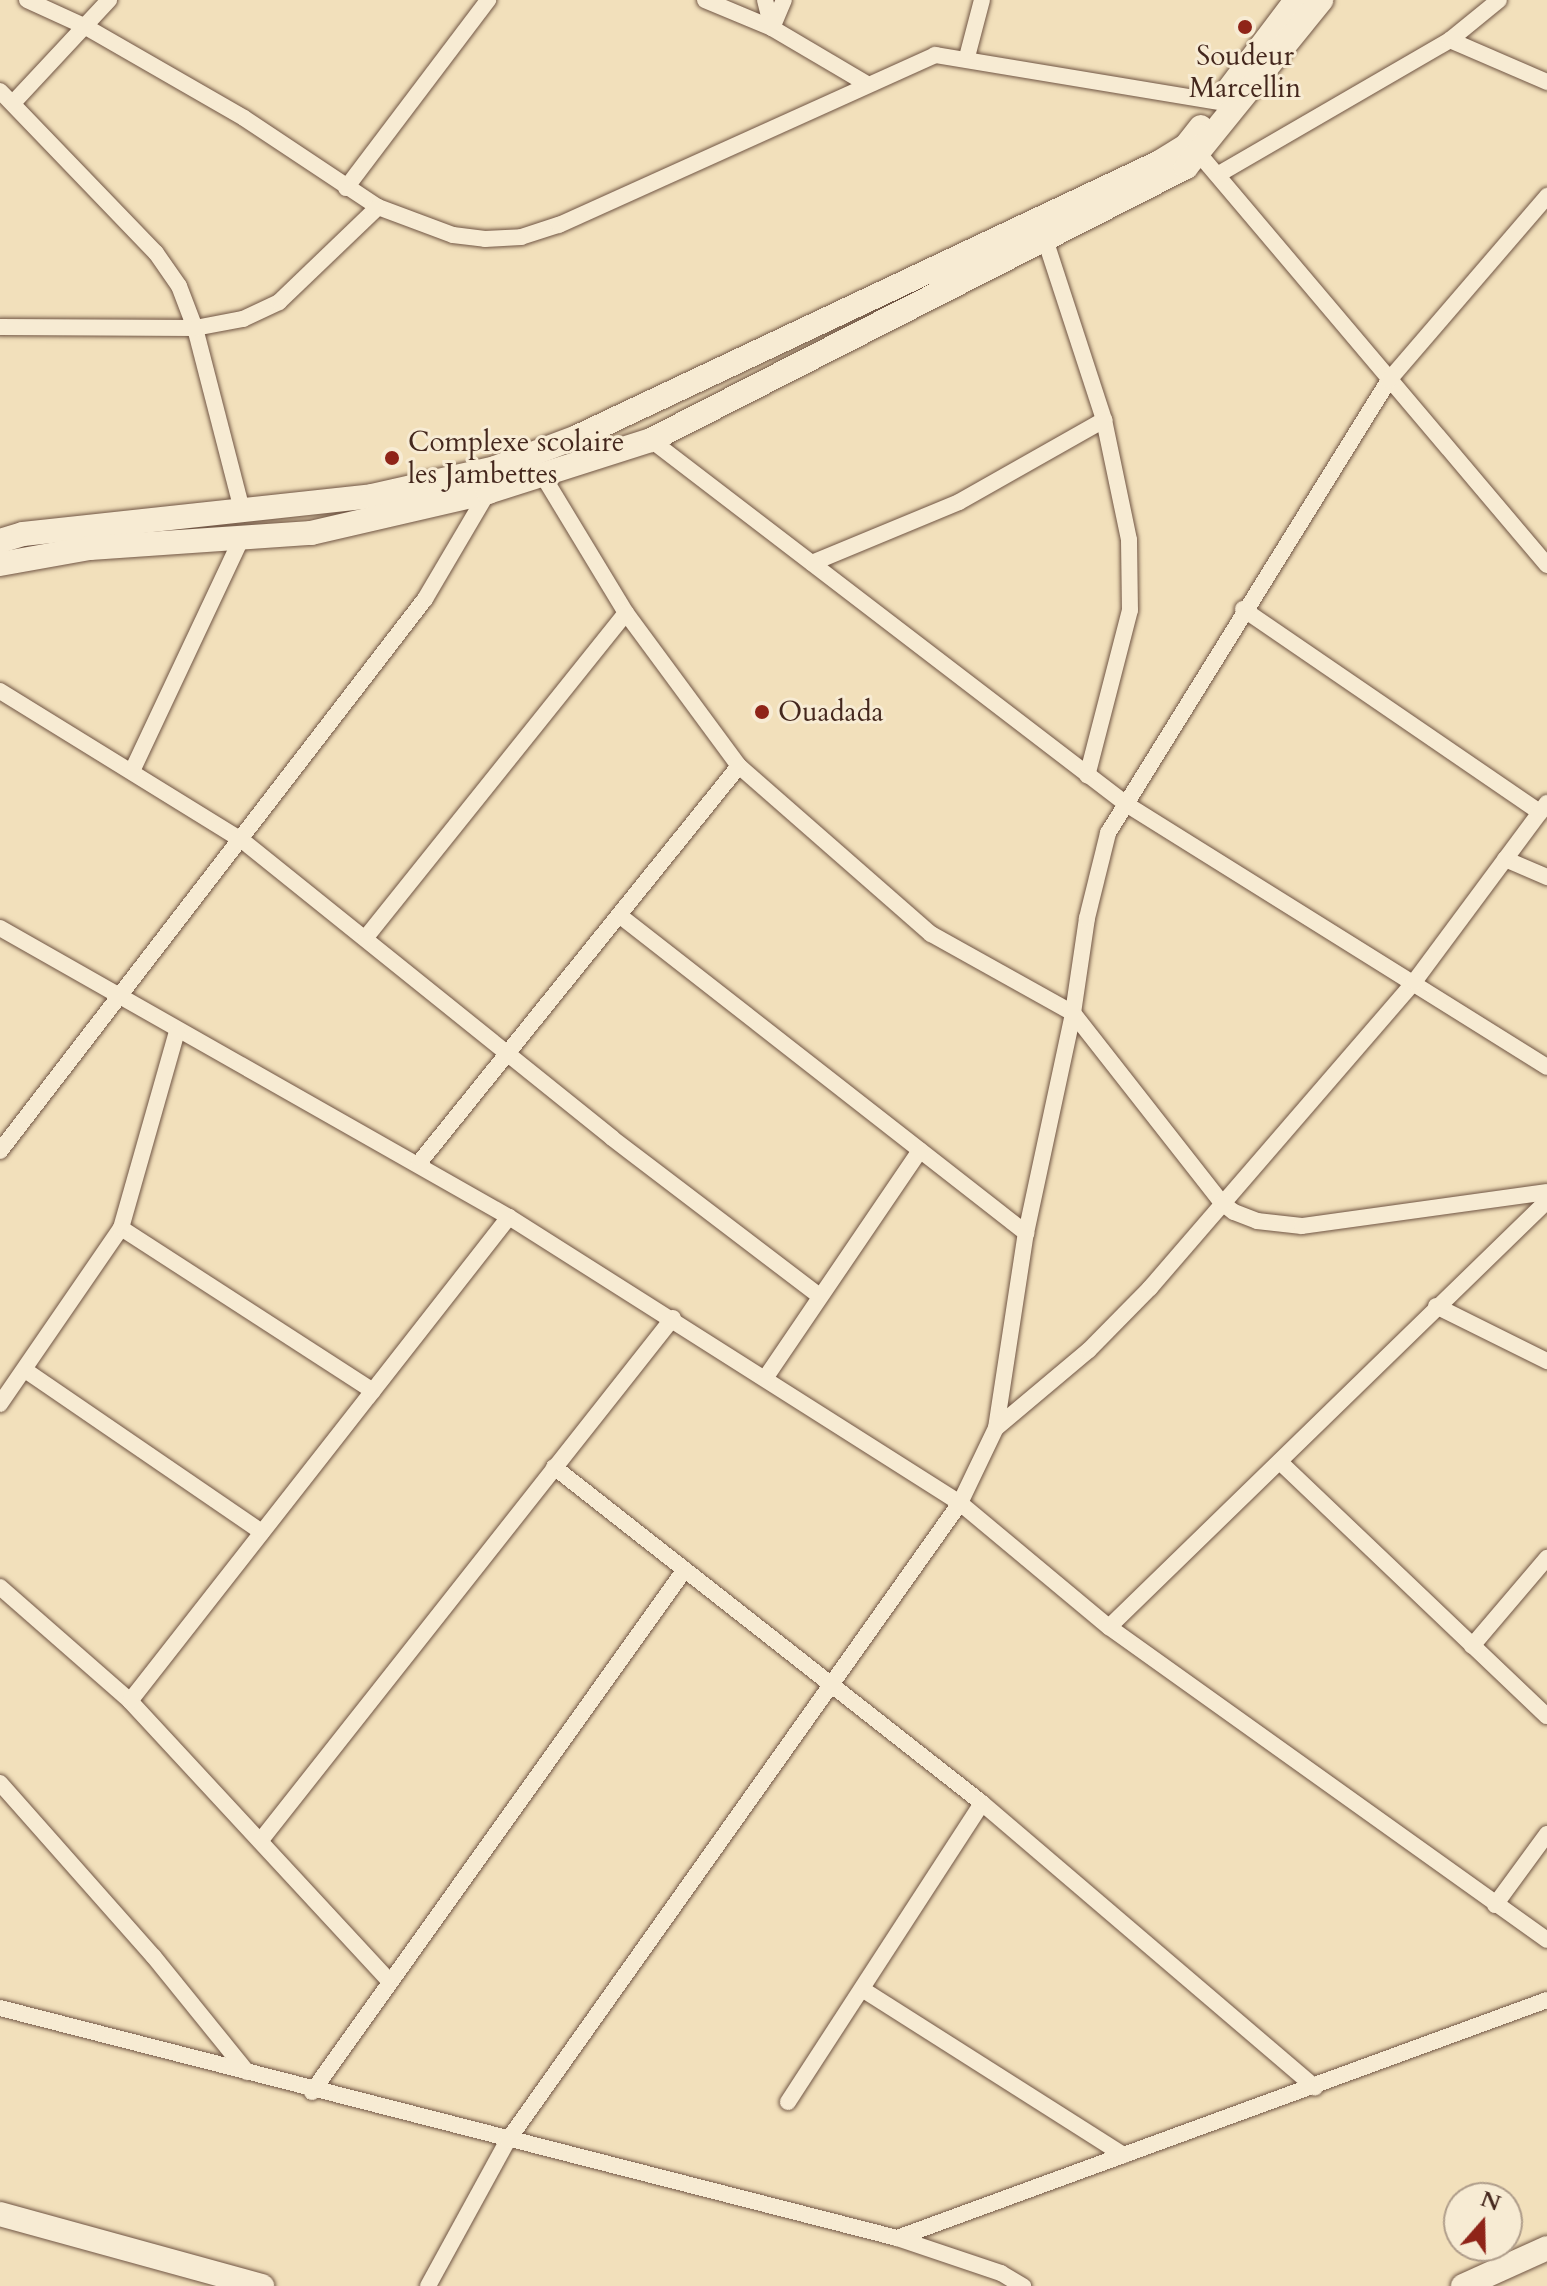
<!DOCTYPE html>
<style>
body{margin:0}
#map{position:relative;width:1547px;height:2286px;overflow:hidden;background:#f2e0bb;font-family:Cardo,serif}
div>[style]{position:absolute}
.roads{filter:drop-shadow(0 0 2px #705544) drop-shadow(0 0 2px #705544)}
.street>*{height:16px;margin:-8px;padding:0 8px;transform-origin:8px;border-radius:8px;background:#f7ebd3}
.secondary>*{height:24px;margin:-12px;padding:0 12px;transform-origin:12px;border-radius:12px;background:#f7ebd3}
.dots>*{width:22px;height:22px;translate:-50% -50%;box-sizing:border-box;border:4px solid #f7ebd3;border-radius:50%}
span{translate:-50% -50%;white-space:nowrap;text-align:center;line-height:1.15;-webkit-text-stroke:6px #f7ebd3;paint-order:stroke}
.poi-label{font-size:28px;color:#44271d}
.left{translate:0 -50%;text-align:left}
.north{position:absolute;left:1443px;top:2182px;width:80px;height:80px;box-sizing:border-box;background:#f7ebd3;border:2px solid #af9d8a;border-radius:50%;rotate:20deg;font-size:22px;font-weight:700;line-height:32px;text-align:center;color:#44271d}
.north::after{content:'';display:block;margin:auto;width:28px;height:36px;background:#8f2418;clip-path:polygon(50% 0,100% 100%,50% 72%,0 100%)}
</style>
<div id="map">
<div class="roads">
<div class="street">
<i style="left:27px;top:0;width:65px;rotate:24.6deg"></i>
<i style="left:86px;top:27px;width:182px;rotate:29.9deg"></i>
<i style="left:244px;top:118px;width:161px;rotate:33.6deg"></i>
<i style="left:378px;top:207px;width:80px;rotate:20.5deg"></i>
<i style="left:453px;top:235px;width:32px;rotate:7deg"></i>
<i style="left:485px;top:239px;width:36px;rotate:-3deg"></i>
<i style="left:521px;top:237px;width:40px;rotate:-18deg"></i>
<i style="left:559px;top:225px;width:413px;rotate:-24.3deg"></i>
<i style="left:935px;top:55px;width:288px;rotate:9.4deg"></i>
<i style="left:705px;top:0;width:73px;rotate:22.7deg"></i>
<i style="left:772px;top:28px;width:110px;rotate:30.5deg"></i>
<i style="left:765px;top:0;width:29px;rotate:76deg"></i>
<i style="left:772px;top:28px;width:30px;rotate:-67deg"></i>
<i style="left:1450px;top:40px;width:106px;rotate:23.4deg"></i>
<i style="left:967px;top:57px;width:59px;rotate:-75.3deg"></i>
<i style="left:0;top:91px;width:225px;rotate:46.1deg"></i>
<i style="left:156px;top:253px;width:40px;rotate:55.1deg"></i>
<i style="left:179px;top:286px;width:45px;rotate:69.1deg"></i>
<i style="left:195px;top:328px;width:191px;rotate:75.5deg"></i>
<i style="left:13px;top:103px;width:141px;rotate:-47deg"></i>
<i style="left:1200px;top:155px;width:537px;rotate:49.76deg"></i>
<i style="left:1219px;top:174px;width:267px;rotate:-30.1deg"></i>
<i style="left:1450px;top:40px;width:63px;rotate:-39.2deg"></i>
<i style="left:346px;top:188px;width:236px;rotate:-52.9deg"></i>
<i style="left:1044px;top:236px;width:194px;rotate:71.9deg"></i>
<i style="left:1104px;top:420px;width:123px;rotate:78.2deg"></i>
<i style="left:1129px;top:540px;width:70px;rotate:89.2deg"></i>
<i style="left:1130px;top:610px;width:171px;rotate:104.5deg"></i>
<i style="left:0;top:327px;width:195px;rotate:0.3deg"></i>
<i style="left:195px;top:328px;width:49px;rotate:-10.6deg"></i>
<i style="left:243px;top:319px;width:40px;rotate:-25deg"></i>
<i style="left:279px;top:302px;width:137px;rotate:-43.8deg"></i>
<i style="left:651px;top:440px;width:598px;rotate:37.46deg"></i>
<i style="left:1126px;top:804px;width:496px;rotate:32deg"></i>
<i style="left:543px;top:476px;width:160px;rotate:58.8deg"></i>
<i style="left:626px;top:613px;width:190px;rotate:53.6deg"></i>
<i style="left:739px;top:766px;width:255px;rotate:41.2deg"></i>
<i style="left:931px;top:934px;width:162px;rotate:29.1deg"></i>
<i style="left:1073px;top:1013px;width:240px;rotate:51.9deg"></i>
<i style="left:1221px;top:1202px;width:16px;rotate:38deg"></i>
<i style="left:1234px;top:1212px;width:25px;rotate:21deg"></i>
<i style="left:1257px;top:1221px;width:45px;rotate:6.3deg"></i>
<i style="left:1302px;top:1226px;width:247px;rotate:-7.9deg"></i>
<i style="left:812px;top:563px;width:159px;rotate:-22.5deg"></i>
<i style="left:959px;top:502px;width:167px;rotate:-29.5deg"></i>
<i style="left:1243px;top:609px;width:360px;rotate:34.4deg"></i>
<i style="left:0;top:691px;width:286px;rotate:31.7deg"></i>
<i style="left:243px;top:841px;width:474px;rotate:38.8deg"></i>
<i style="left:612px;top:1138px;width:259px;rotate:37.3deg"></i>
<i style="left:133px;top:769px;width:254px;rotate:-64.8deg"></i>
<i style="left:1505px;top:859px;width:46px;rotate:23.2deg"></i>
<i style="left:619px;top:915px;width:517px;rotate:38deg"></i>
<i style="left:0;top:928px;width:585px;rotate:29.59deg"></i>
<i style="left:509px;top:1217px;width:534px;rotate:32.38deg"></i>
<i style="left:960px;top:1503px;width:194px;rotate:39.8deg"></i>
<i style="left:1109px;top:1627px;width:538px;rotate:35.55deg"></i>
<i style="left:367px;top:936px;width:414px;rotate:-51.3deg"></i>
<i style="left:0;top:1151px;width:697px;rotate:-52.41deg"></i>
<i style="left:425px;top:599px;width:124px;rotate:-59.5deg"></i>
<i style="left:419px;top:1163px;width:510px;rotate:-51.13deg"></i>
<i style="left:121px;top:1228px;width:300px;rotate:32.9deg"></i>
<i style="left:1436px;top:1306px;width:124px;rotate:26.4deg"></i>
<i style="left:25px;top:1370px;width:287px;rotate:34.4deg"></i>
<i style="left:766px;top:1377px;width:274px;rotate:-55.8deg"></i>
<i style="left:0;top:1404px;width:214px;rotate:-55.5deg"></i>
<i style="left:121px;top:1228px;width:205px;rotate:-74.1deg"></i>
<i style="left:996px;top:1428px;width:197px;rotate:-81.3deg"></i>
<i style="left:1026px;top:1233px;width:225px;rotate:-77.9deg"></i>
<i style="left:1073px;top:1013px;width:96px;rotate:-81.6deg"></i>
<i style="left:1087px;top:918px;width:88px;rotate:-76.1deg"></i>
<i style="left:1108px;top:833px;width:533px;rotate:-58.19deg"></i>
<i style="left:1389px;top:380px;width:243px;rotate:-49.3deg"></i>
<i style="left:1281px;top:1463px;width:367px;rotate:43.6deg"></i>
<i style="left:554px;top:1467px;width:544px;rotate:38.13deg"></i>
<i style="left:982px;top:1803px;width:438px;rotate:40.5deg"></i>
<i style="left:0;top:1587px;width:173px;rotate:41.2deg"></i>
<i style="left:130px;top:1701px;width:383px;rotate:47.2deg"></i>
<i style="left:1109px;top:1627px;width:611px;rotate:-44.2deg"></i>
<i style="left:1472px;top:1646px;width:116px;rotate:-49.6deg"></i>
<i style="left:130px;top:1701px;width:615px;rotate:-51.94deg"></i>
<i style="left:0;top:1783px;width:232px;rotate:48.5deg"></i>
<i style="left:154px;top:1957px;width:148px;rotate:51deg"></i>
<i style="left:261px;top:1840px;width:665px;rotate:-51.72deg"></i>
<i style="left:1495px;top:1905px;width:88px;rotate:-53.8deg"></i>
<i style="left:862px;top:1989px;width:310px;rotate:32.4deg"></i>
<i style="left:0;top:2008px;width:926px;rotate:14.38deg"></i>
<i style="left:897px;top:2238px;width:110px;rotate:18.6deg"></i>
<i style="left:1001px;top:2273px;width:26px;rotate:31deg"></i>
<i style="left:312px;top:2092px;width:639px;rotate:-54.49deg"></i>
<i style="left:788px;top:2102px;width:356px;rotate:-57deg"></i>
<i style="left:897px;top:2238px;width:692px;rotate:-20.11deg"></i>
<i style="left:428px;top:2286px;width:166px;rotate:-61.3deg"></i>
<i style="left:508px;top:2140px;width:781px;rotate:-54.64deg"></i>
<i style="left:960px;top:1503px;width:83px;rotate:-64.4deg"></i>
<i style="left:996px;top:1428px;width:121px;rotate:-40deg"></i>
<i style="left:1089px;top:1350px;width:87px;rotate:-45.5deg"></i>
<i style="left:1150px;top:1288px;width:404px;rotate:-49.2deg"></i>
<i style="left:1414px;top:982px;width:223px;rotate:-53.4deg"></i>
</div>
<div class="secondary">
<i style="left:1223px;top:97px;width:121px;rotate:-53deg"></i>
<i style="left:0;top:541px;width:24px;rotate:-17deg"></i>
<i style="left:23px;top:534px;width:351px;rotate:-6.2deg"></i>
<i style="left:372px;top:496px;width:126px;rotate:-12.8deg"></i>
<i style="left:495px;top:468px;width:88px;rotate:-20.7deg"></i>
<i style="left:577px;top:437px;width:645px;rotate:-25.25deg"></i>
<i style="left:1160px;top:162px;width:31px;rotate:-32deg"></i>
<i style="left:1186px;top:146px;width:24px;rotate:-52deg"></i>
<i style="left:0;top:564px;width:91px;rotate:-10.1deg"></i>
<i style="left:90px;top:548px;width:222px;rotate:-3.9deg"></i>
<i style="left:311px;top:533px;width:182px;rotate:-13deg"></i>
<i style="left:488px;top:492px;width:171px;rotate:-17.7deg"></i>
<i style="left:651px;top:440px;width:601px;rotate:-27.03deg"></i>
<i style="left:1186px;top:167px;width:215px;rotate:-51deg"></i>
<i style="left:0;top:2214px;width:272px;rotate:15.4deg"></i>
<i style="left:1463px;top:2286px;width:92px;rotate:-24.3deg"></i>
</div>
</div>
<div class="dots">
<i style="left:1245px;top:27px;background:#8f2418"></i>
<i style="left:392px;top:458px;background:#8f2418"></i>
<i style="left:762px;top:712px;background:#8f2418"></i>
</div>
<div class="poi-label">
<span style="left:1245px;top:72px">Soudeur<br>Marcellin</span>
<span class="left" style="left:408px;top:458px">Complexe scolaire<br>les Jambettes</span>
<span class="left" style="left:778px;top:712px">Ouadada</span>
</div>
<div class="north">N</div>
</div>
